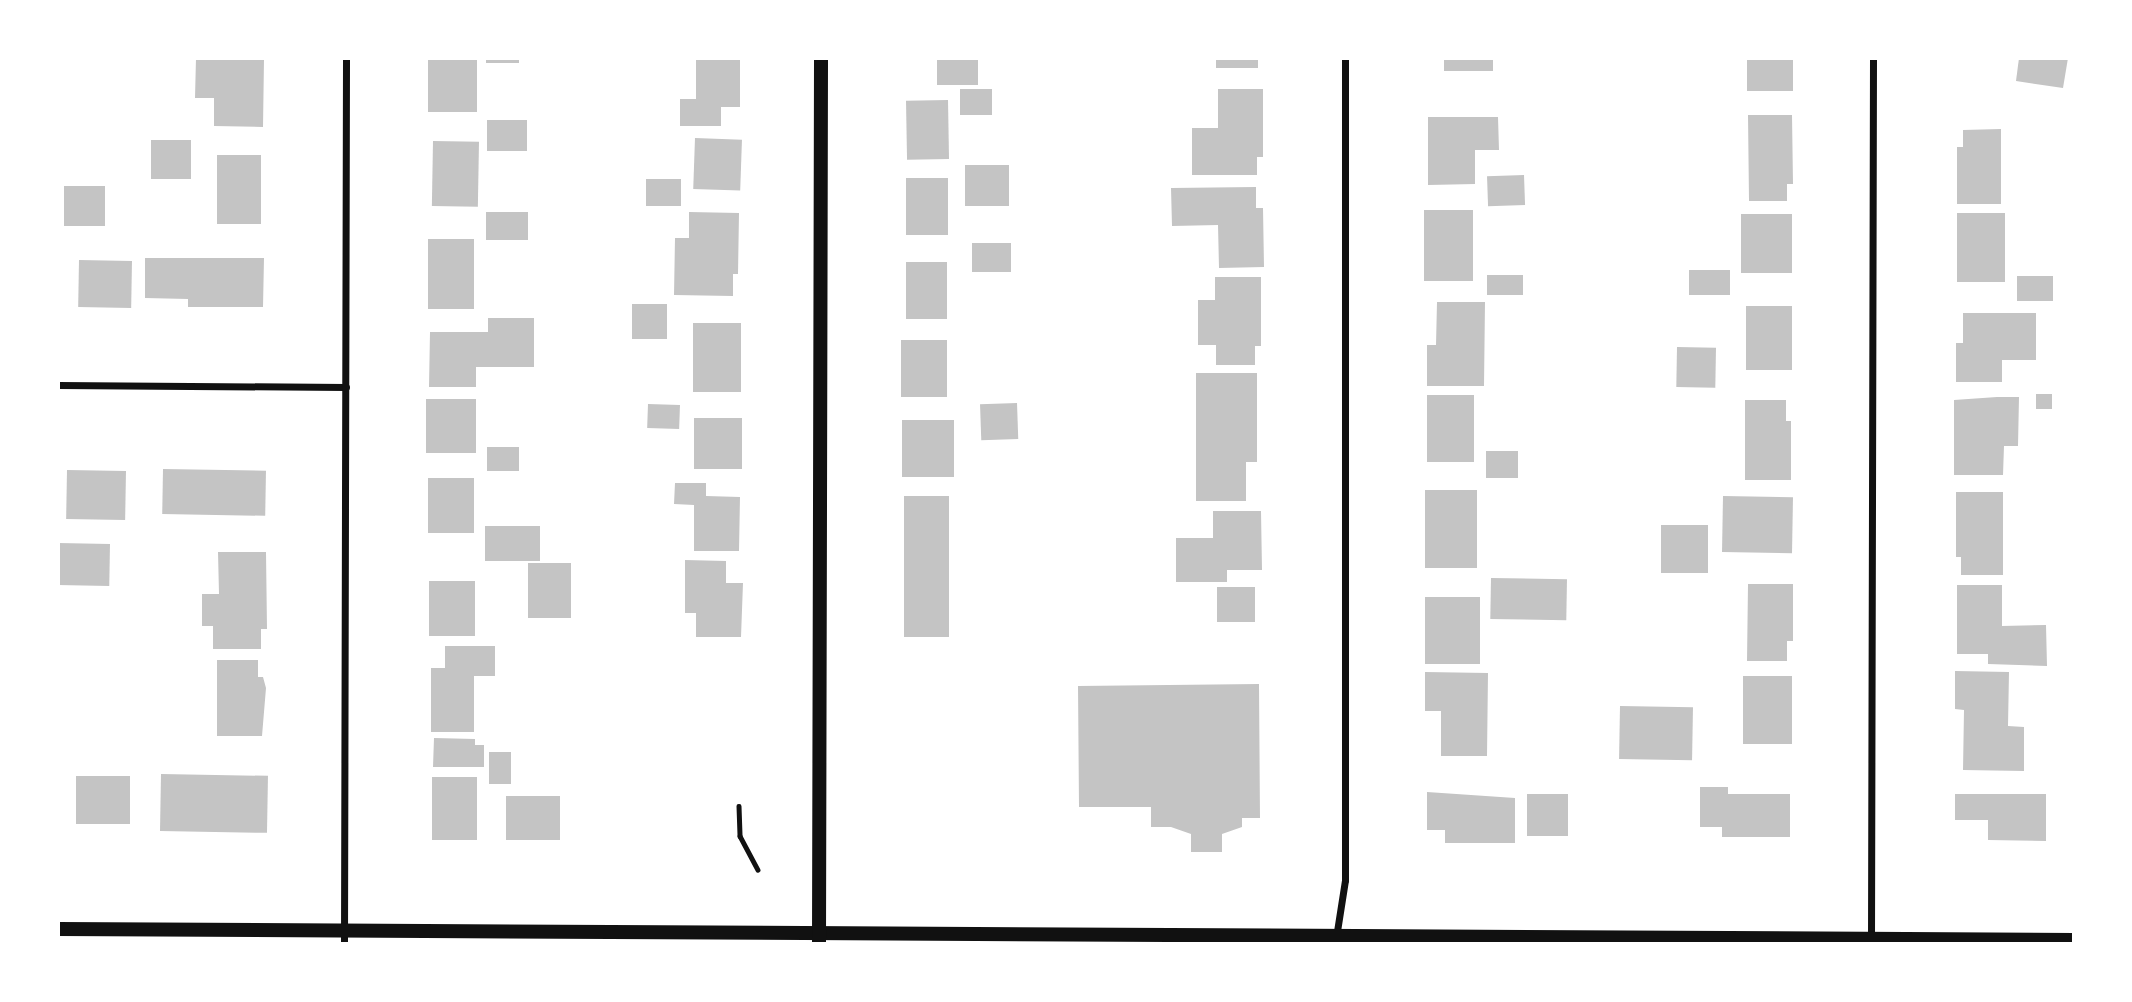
<!DOCTYPE html>
<style>
body{margin:0}
#map{position:relative;width:2132px;height:1002px;overflow:hidden;background:#fff;font-family:Arial,sans-serif}
div>[style]{position:absolute}
.building>*{inset:0;background:#c4c4c4;transform-origin:0 0}
.path>*{height:4.5px;margin:-2.25px;padding:0 2.25px;transform-origin:2.25px;border-radius:2.25px;background:#111}
.minor>*{height:7px;margin:-3.5px;padding:0 3.5px;transform-origin:3.5px;border-radius:3.5px;background:#111}
.secondary>*{height:14px;margin:-7px;padding:0 7px;transform-origin:7px;border-radius:7px;background:#111}
span{translate:-50% -50%;white-space:nowrap;text-align:center;line-height:1.15;-webkit-text-stroke:7px #fff;paint-order:stroke}
.frame{position:absolute;inset:0;border:60px solid #fff;pointer-events:none}
</style>
<div id="map">
<div class="building">
<i style="clip-path:polygon(196px 58px,264px 59px,263px 127px,214px 126px,214px 98px,195px 98px)"></i>
<i style="left:486px;top:58px;width:33px;height:5px"></i>
<i style="clip-path:polygon(696px 58px,740px 58px,740px 107px,721px 107px,721px 126px,680px 126px,680px 99px,696px 99px)"></i>
<i style="left:937px;top:58px;width:41px;height:27px"></i>
<i style="left:1216px;top:58px;width:42px;height:10px"></i>
<i style="left:1444px;top:58px;width:49px;height:13px"></i>
<i style="left:1747px;top:58px;width:46px;height:33px"></i>
<i style="clip-path:polygon(2019px 58px,2068px 58px,2063px 88px,2016px 81px)"></i>
<i style="left:428px;top:60px;width:49px;height:52px"></i>
<i style="left:960px;top:89px;width:32px;height:26px"></i>
<i style="clip-path:polygon(1218px 89px,1263px 89px,1263px 157px,1257px 157px,1257px 175px,1192px 175px,1192px 128px,1218px 128px)"></i>
<i style="left:948px;top:100px;width:59px;height:42px;rotate:89deg"></i>
<i style="clip-path:polygon(1748px 115px,1792px 115px,1793px 184px,1787px 184px,1787px 201px,1749px 201px)"></i>
<i style="clip-path:polygon(1428px 117px,1498px 117px,1499px 150px,1475px 150px,1475px 184px,1428px 185px)"></i>
<i style="left:487px;top:120px;width:40px;height:31px"></i>
<i style="clip-path:polygon(2001px 129px,2001px 204px,1957px 204px,1957px 147px,1963px 147px,1963px 130px)"></i>
<i style="left:695px;top:138px;width:47px;height:51px;rotate:2deg"></i>
<i style="left:151px;top:140px;width:40px;height:39px"></i>
<i style="left:433px;top:141px;width:46px;height:65px;rotate:1deg"></i>
<i style="left:217px;top:155px;width:44px;height:69px"></i>
<i style="left:965px;top:165px;width:44px;height:41px"></i>
<i style="left:1524px;top:175px;width:30px;height:37px;rotate:88deg"></i>
<i style="left:948px;top:178px;width:57px;height:42px;rotate:90deg"></i>
<i style="left:646px;top:179px;width:35px;height:27px"></i>
<i style="left:64px;top:186px;width:41px;height:40px"></i>
<i style="clip-path:polygon(1256px 187px,1256px 208px,1263px 208px,1264px 267px,1219px 268px,1218px 225px,1172px 226px,1171px 188px)"></i>
<i style="left:1424px;top:210px;width:49px;height:71px"></i>
<i style="left:486px;top:212px;width:42px;height:28px"></i>
<i style="clip-path:polygon(689px 212px,739px 213px,738px 274px,733px 274px,733px 296px,674px 295px,675px 238px,689px 238px)"></i>
<i style="left:1957px;top:213px;width:48px;height:69px"></i>
<i style="left:1741px;top:214px;width:51px;height:59px"></i>
<i style="left:428px;top:239px;width:46px;height:70px"></i>
<i style="left:972px;top:243px;width:39px;height:29px"></i>
<i style="clip-path:polygon(145px 258px,264px 258px,263px 307px,188px 307px,188px 299px,145px 298px)"></i>
<i style="left:79px;top:260px;width:53px;height:47px;rotate:1deg"></i>
<i style="left:906px;top:262px;width:41px;height:57px"></i>
<i style="left:1689px;top:270px;width:41px;height:25px"></i>
<i style="left:1487px;top:275px;width:36px;height:20px"></i>
<i style="left:2017px;top:276px;width:36px;height:25px"></i>
<i style="clip-path:polygon(1215px 277px,1261px 277px,1261px 346px,1255px 346px,1255px 365px,1216px 365px,1216px 345px,1198px 345px,1198px 300px,1215px 300px)"></i>
<i style="clip-path:polygon(1437px 302px,1485px 302px,1484px 386px,1427px 386px,1427px 345px,1436px 345px)"></i>
<i style="left:632px;top:304px;width:35px;height:35px"></i>
<i style="left:1746px;top:306px;width:46px;height:64px"></i>
<i style="clip-path:polygon(1963px 313px,2036px 313px,2036px 360px,2002px 360px,2002px 382px,1956px 382px,1956px 343px,1963px 343px)"></i>
<i style="clip-path:polygon(488px 318px,534px 318px,534px 367px,476px 367px,476px 387px,429px 387px,430px 332px,488px 332px)"></i>
<i style="left:693px;top:323px;width:48px;height:69px"></i>
<i style="left:901px;top:340px;width:46px;height:57px"></i>
<i style="left:1677px;top:347px;width:39px;height:40px;rotate:1deg"></i>
<i style="clip-path:polygon(1196px 373px,1257px 373px,1257px 462px,1246px 462px,1246px 501px,1196px 501px)"></i>
<i style="left:2036px;top:394px;width:16px;height:15px"></i>
<i style="left:1427px;top:395px;width:47px;height:67px"></i>
<i style="clip-path:polygon(1997px 397px,2019px 397px,2018px 446px,2004px 446px,2003px 475px,1954px 475px,1954px 400px)"></i>
<i style="left:426px;top:399px;width:50px;height:54px"></i>
<i style="clip-path:polygon(1745px 400px,1786px 400px,1786px 421px,1791px 421px,1791px 480px,1745px 480px)"></i>
<i style="left:1017px;top:403px;width:36px;height:37px;rotate:88deg"></i>
<i style="left:648px;top:404px;width:32px;height:24px;rotate:2deg"></i>
<i style="left:694px;top:418px;width:48px;height:51px"></i>
<i style="left:902px;top:420px;width:52px;height:57px"></i>
<i style="left:487px;top:447px;width:32px;height:24px"></i>
<i style="left:1486px;top:451px;width:32px;height:27px"></i>
<i style="left:163px;top:469px;width:103px;height:45px;rotate:1deg"></i>
<i style="left:67px;top:470px;width:59px;height:49px;rotate:1deg"></i>
<i style="left:428px;top:478px;width:46px;height:55px"></i>
<i style="clip-path:polygon(675px 483px,706px 483px,706px 496px,740px 497px,739px 551px,694px 551px,694px 505px,674px 504px)"></i>
<i style="left:1425px;top:490px;width:52px;height:78px"></i>
<i style="clip-path:polygon(1956px 492px,2003px 492px,2003px 575px,1961px 575px,1961px 557px,1956px 557px)"></i>
<i style="left:904px;top:496px;width:45px;height:141px"></i>
<i style="left:1723px;top:496px;width:70px;height:56px;rotate:1deg"></i>
<i style="clip-path:polygon(1213px 511px,1261px 511px,1262px 570px,1227px 570px,1227px 582px,1176px 582px,1176px 538px,1213px 538px)"></i>
<i style="left:1661px;top:525px;width:47px;height:48px"></i>
<i style="left:485px;top:526px;width:55px;height:35px"></i>
<i style="left:58px;top:543px;width:52px;height:42px;rotate:1deg"></i>
<i style="clip-path:polygon(218px 552px,266px 552px,267px 629px,261px 629px,261px 649px,213px 649px,213px 626px,202px 626px,202px 594px,219px 594px)"></i>
<i style="clip-path:polygon(685px 560px,726px 561px,726px 583px,743px 583px,741px 637px,696px 637px,696px 613px,685px 613px)"></i>
<i style="left:528px;top:563px;width:43px;height:55px"></i>
<i style="left:1491px;top:578px;width:76px;height:41px;rotate:1deg"></i>
<i style="left:429px;top:581px;width:46px;height:55px"></i>
<i style="clip-path:polygon(1748px 584px,1793px 584px,1793px 641px,1787px 641px,1787px 661px,1747px 661px)"></i>
<i style="clip-path:polygon(1957px 585px,2002px 585px,2002px 626px,2046px 625px,2047px 666px,1988px 664px,1988px 654px,1957px 654px)"></i>
<i style="left:1217px;top:587px;width:38px;height:35px"></i>
<i style="left:1425px;top:597px;width:55px;height:67px"></i>
<i style="clip-path:polygon(445px 646px,495px 646px,495px 676px,474px 676px,474px 732px,431px 732px,431px 668px,445px 668px)"></i>
<i style="clip-path:polygon(217px 660px,258px 660px,258px 677px,263px 677px,266px 688px,262px 736px,217px 736px)"></i>
<i style="clip-path:polygon(1955px 671px,2009px 672px,2008px 726px,2024px 727px,2024px 771px,1963px 770px,1964px 710px,1955px 709px)"></i>
<i style="clip-path:polygon(1425px 672px,1488px 673px,1487px 756px,1441px 756px,1441px 711px,1425px 711px)"></i>
<i style="left:1792px;top:676px;width:68px;height:49px;rotate:90deg"></i>
<i style="clip-path:polygon(1259px 684px,1260px 818px,1242px 818px,1242px 827px,1222px 834px,1222px 852px,1191px 852px,1191px 834px,1171px 827px,1151px 827px,1151px 807px,1079px 807px,1078px 686px)"></i>
<i style="left:1620px;top:706px;width:73px;height:53px;rotate:1deg"></i>
<i style="clip-path:polygon(434px 738px,475px 739px,475px 745px,484px 745px,484px 767px,433px 767px)"></i>
<i style="left:489px;top:752px;width:22px;height:32px"></i>
<i style="left:161px;top:774px;width:107px;height:57px;rotate:1deg"></i>
<i style="left:76px;top:776px;width:54px;height:48px"></i>
<i style="left:432px;top:777px;width:45px;height:63px"></i>
<i style="clip-path:polygon(1700px 787px,1728px 787px,1728px 794px,1790px 794px,1790px 837px,1722px 837px,1722px 827px,1700px 827px)"></i>
<i style="clip-path:polygon(1427px 792px,1515px 798px,1515px 843px,1445px 843px,1445px 830px,1427px 830px)"></i>
<i style="left:1527px;top:794px;width:41px;height:42px"></i>
<i style="clip-path:polygon(1955px 794px,2046px 794px,2046px 841px,1988px 840px,1988px 820px,1955px 820px)"></i>
<i style="left:560px;top:796px;width:44px;height:54px;rotate:90deg"></i>
</div>
<div class="path">
<i style="left:739px;top:806px;width:30px;rotate:88deg"></i>
<i style="left:740px;top:836px;width:38px;rotate:62deg"></i>
</div>
<div class="minor">
<i style="left:58px;top:385px;width:288px;rotate:0.4deg"></i>
<i style="left:1871px;top:940px;width:882px;rotate:-89.87deg"></i>
<i style="left:344px;top:944px;width:886px;rotate:-89.87deg"></i>
<i style="left:1335px;top:944px;width:65px;rotate:-81.1deg"></i>
<i style="left:1345px;top:880px;width:822px;rotate:-90deg"></i>
</div>
<div class="secondary">
<i style="left:58px;top:929px;width:2016px;rotate:0.31deg"></i>
<i style="left:819px;top:944px;width:886px;rotate:-89.87deg"></i>
</div>
<div class="frame"></div>
</div>
